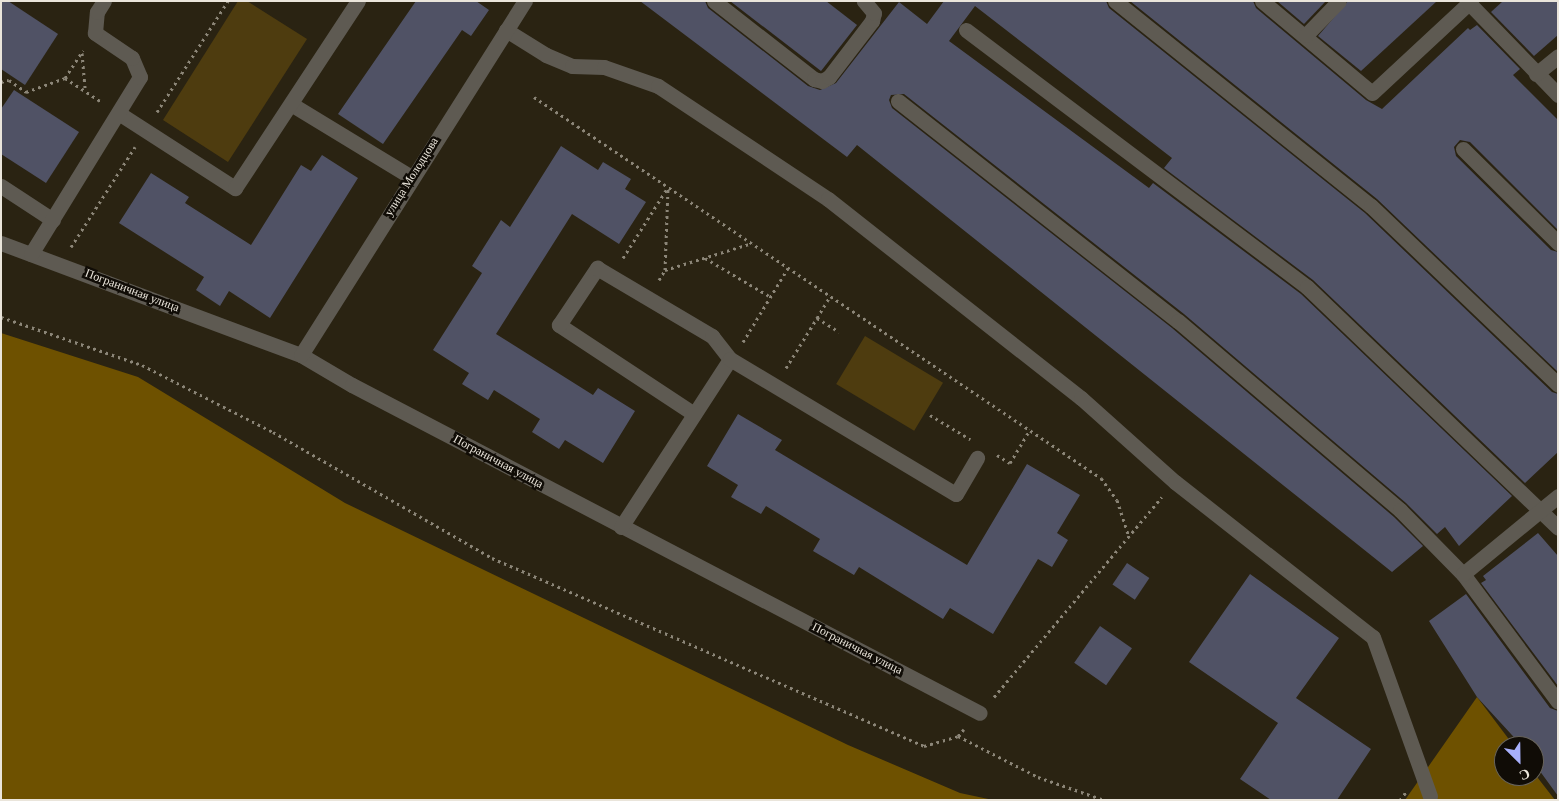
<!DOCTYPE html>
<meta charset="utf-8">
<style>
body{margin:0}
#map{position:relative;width:1559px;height:801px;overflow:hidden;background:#2a2312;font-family:Georgia,serif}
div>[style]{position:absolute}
.green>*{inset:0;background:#4e3c0f;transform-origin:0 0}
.forest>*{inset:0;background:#6e5100}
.building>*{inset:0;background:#505265;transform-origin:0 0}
.path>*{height:3px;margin-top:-1.5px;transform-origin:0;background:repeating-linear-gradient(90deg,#8c8678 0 2.5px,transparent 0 6.5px)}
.minor>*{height:15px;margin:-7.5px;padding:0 7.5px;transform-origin:7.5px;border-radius:7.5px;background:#5e5a52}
span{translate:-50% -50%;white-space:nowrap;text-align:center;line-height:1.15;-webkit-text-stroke:5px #100c06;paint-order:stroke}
.street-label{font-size:12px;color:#eae5db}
.frame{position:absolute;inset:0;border:2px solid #eae5db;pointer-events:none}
.north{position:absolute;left:1494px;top:736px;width:50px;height:50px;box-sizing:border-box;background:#100c06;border:1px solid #67635b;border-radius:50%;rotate:157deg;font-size:14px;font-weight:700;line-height:20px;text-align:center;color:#eae5db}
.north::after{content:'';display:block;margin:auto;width:18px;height:22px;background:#a8b0fc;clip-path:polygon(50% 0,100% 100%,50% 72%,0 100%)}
</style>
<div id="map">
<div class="green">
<i style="clip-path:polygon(238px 1px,247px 1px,307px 39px,228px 162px,163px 120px)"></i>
<i style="left:865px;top:336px;width:91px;height:56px;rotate:31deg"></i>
</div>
<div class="forest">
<i style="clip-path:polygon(1px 333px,138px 377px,345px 503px,848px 745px,960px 793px,993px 800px,1px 800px)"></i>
<i style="clip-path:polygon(1477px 697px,1514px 746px,1504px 746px,1504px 776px,1534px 776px,1534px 773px,1555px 800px,1405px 800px)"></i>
</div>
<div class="building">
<i style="clip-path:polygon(1px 1px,8px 1px,58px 34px,25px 85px,1px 69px)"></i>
<i style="clip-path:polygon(416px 1px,476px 1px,489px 10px,471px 36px,462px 30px,383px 144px,338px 114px)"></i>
<i style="clip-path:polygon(640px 1px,705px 1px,708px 8px,808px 86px,820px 90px,836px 83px,899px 2px,927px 24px,944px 1px,1106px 1px,1109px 8px,1365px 213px,1552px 392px,1558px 394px,1558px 452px,1525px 483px,1313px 280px,1164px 168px,1172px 158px,975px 6px,949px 41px,1149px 188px,1153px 183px,1301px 294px,1512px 496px,1459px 546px,1445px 527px,1437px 534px,1406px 503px,1184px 314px,904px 94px,891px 95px,889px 100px,892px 108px,1172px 328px,1394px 517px,1423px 546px,1392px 572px,857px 145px,847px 157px)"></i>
<i style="clip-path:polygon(730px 1px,826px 1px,857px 25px,821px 71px)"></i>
<i style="clip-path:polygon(1130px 1px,1253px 1px,1256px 8px,1366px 100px,1382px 109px,1468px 28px,1470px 30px,1477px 25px,1520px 69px,1513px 75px,1558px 120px,1558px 230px,1470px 142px,1460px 140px,1454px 147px,1456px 156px,1551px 250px,1558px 252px,1558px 372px,1377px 199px)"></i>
<i style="clip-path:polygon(1277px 1px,1326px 1px,1304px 24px)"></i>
<i style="clip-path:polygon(1348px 1px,1437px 1px,1361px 71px,1318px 36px)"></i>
<i style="clip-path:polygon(1503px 1px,1558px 1px,1558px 35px,1534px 56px,1491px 12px)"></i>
<i style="clip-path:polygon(14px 90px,79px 132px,46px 183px,1px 154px,1px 109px)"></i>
<i style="clip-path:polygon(561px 146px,598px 170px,603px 162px,631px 179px,625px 189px,646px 202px,619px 244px,572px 214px,496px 334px,593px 395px,598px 388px,635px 411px,603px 463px,565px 440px,559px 449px,532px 432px,540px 419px,494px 390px,488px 400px,462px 384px,469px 373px,433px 350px,482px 273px,472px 266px,501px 220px,510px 227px)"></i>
<i style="clip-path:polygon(322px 155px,358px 178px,270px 318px,229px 291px,220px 306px,196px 290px,204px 277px,119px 223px,151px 173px,189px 197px,185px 203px,251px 245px,301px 165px,311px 171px)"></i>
<i style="clip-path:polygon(738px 414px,782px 440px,775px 450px,967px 565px,1027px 464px,1080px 495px,1057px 533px,1068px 540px,1052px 567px,1038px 559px,993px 634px,950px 608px,943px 619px,859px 567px,854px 575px,813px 551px,820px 539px,766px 506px,761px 514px,731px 497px,738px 485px,707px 466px)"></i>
<i style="clip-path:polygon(1538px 533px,1558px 556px,1558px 686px,1481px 583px,1486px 580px,1483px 576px)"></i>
<i style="left:1127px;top:563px;width:27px;height:26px;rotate:34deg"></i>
<i style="clip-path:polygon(1250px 574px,1339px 638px,1296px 698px,1371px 749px,1337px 800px,1271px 800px,1240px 779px,1278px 723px,1189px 662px)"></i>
<i style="clip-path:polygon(1466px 594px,1550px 708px,1558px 711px,1558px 796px,1534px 763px,1534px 746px,1522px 746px,1477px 697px,1429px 621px)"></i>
<i style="left:1100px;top:626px;width:39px;height:45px;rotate:35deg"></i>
</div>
<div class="path">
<i style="left:82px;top:53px;width:38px;rotate:85deg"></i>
<i style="left:65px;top:78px;width:42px;rotate:33.3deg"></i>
<i style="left:1px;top:82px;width:8px;rotate:-14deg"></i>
<i style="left:9px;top:80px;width:21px;rotate:35deg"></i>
<i style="left:26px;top:92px;width:41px;rotate:-19.7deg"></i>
<i style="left:65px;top:78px;width:33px;rotate:-57deg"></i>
<i style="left:534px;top:97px;width:683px;rotate:33.9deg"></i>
<i style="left:1101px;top:478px;width:27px;rotate:54deg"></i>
<i style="left:1117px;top:500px;width:38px;rotate:72deg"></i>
<i style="left:157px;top:112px;width:132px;rotate:-57.4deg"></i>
<i style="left:71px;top:247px;width:119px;rotate:-57.4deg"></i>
<i style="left:623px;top:258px;width:84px;rotate:-57.6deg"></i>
<i style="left:705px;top:258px;width:77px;rotate:30.6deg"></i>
<i style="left:665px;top:270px;width:91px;rotate:-17.2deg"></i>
<i style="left:659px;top:280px;width:12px;rotate:-59deg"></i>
<i style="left:665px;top:270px;width:83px;rotate:-87.9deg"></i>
<i style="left:1px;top:317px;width:149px;rotate:18.8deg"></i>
<i style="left:142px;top:365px;width:147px;rotate:27.1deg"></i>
<i style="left:273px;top:432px;width:253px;rotate:29.9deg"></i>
<i style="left:492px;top:558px;width:471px;rotate:23.5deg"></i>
<i style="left:924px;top:746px;width:35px;rotate:-16deg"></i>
<i style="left:958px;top:736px;width:9px;rotate:-49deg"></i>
<i style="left:817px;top:318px;width:26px;rotate:-59deg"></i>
<i style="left:743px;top:342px;width:87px;rotate:-58.7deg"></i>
<i style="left:786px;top:368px;width:59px;rotate:-58.2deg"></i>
<i style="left:817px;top:318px;width:26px;rotate:32deg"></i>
<i style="left:930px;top:415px;width:47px;rotate:31deg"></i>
<i style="left:997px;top:455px;width:15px;rotate:32deg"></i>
<i style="left:1010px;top:463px;width:39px;rotate:-59deg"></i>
<i style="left:994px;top:697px;width:261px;rotate:-50deg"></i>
<i style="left:958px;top:736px;width:90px;rotate:27.1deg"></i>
<i style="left:1038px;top:777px;width:70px;rotate:19.2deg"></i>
<i style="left:1400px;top:800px;width:10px;rotate:-53deg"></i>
</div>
<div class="minor">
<i style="left:714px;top:1px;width:127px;rotate:38deg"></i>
<i style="left:814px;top:79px;width:8px;rotate:14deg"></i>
<i style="left:822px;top:81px;width:8px;rotate:-30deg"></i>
<i style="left:829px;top:77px;width:71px;rotate:-52.5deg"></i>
<i style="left:872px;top:21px;width:8px;rotate:-76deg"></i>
<i style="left:874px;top:13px;width:16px;rotate:-130deg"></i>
<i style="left:1115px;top:1px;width:328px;rotate:38.7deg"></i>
<i style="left:1371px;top:206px;width:259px;rotate:43.7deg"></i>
<i style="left:1262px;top:1px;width:143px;rotate:39.9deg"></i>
<i style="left:1372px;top:93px;width:135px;rotate:-42.9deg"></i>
<i style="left:1469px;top:3px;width:128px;rotate:45.9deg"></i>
<i style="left:506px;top:30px;width:47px;rotate:32deg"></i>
<i style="left:546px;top:55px;width:28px;rotate:23deg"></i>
<i style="left:572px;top:66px;width:32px;rotate:2deg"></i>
<i style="left:604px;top:67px;width:57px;rotate:19.4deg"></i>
<i style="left:658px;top:86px;width:204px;rotate:33.6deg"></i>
<i style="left:828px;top:199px;width:322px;rotate:38.2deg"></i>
<i style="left:1081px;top:398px;width:126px;rotate:41.8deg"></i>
<i style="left:1175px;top:482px;width:251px;rotate:38.1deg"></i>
<i style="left:1373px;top:637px;width:169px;rotate:70.3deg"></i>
<i style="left:966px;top:30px;width:427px;rotate:37deg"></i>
<i style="left:1307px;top:287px;width:348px;rotate:43.8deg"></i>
<i style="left:1306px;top:35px;width:47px;rotate:-45.9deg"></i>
<i style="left:1536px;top:74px;width:28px;rotate:-39deg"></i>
<i style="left:898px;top:101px;width:356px;rotate:38.2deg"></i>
<i style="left:1178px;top:321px;width:292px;rotate:40.4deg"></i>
<i style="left:1400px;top:510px;width:90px;rotate:45.5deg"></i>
<i style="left:1463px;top:574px;width:159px;rotate:53.4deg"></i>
<i style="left:291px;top:104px;width:140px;rotate:31.3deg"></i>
<i style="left:120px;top:114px;width:137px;rotate:32.8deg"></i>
<i style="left:235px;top:188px;width:224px;rotate:-56.7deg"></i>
<i style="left:1463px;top:149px;width:134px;rotate:44.7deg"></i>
<i style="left:1px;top:186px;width:62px;rotate:33.2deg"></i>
<i style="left:1px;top:243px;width:320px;rotate:20.5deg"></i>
<i style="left:301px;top:355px;width:59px;rotate:30.5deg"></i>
<i style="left:352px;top:385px;width:708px;rotate:27.58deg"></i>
<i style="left:31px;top:254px;width:208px;rotate:-58.4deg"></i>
<i style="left:140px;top:77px;width:21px;rotate:-113deg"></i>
<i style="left:132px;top:58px;width:45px;rotate:-146deg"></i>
<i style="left:95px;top:33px;width:21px;rotate:-85deg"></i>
<i style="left:97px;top:12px;width:13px;rotate:-58deg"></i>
<i style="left:301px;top:355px;width:419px;rotate:-57.7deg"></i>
<i style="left:694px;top:414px;width:162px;rotate:-146.6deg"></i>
<i style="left:559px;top:325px;width:69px;rotate:-56.3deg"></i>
<i style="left:597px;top:268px;width:134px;rotate:30.6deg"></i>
<i style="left:712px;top:336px;width:29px;rotate:52deg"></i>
<i style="left:621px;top:527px;width:200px;rotate:-57deg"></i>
<i style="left:730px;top:359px;width:263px;rotate:30.9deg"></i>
<i style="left:956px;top:494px;width:42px;rotate:-59.7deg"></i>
<i style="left:1463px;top:574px;width:123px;rotate:-39.4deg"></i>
</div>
<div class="street-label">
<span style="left:412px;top:177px;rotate:-58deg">улица Молодцова</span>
<span style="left:132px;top:291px;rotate:21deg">Пограничная улица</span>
<span style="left:498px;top:462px;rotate:28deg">Пограничная улица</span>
<span style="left:857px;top:649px;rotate:27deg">Пограничная улица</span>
</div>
<div class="frame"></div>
<div class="north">С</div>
</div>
